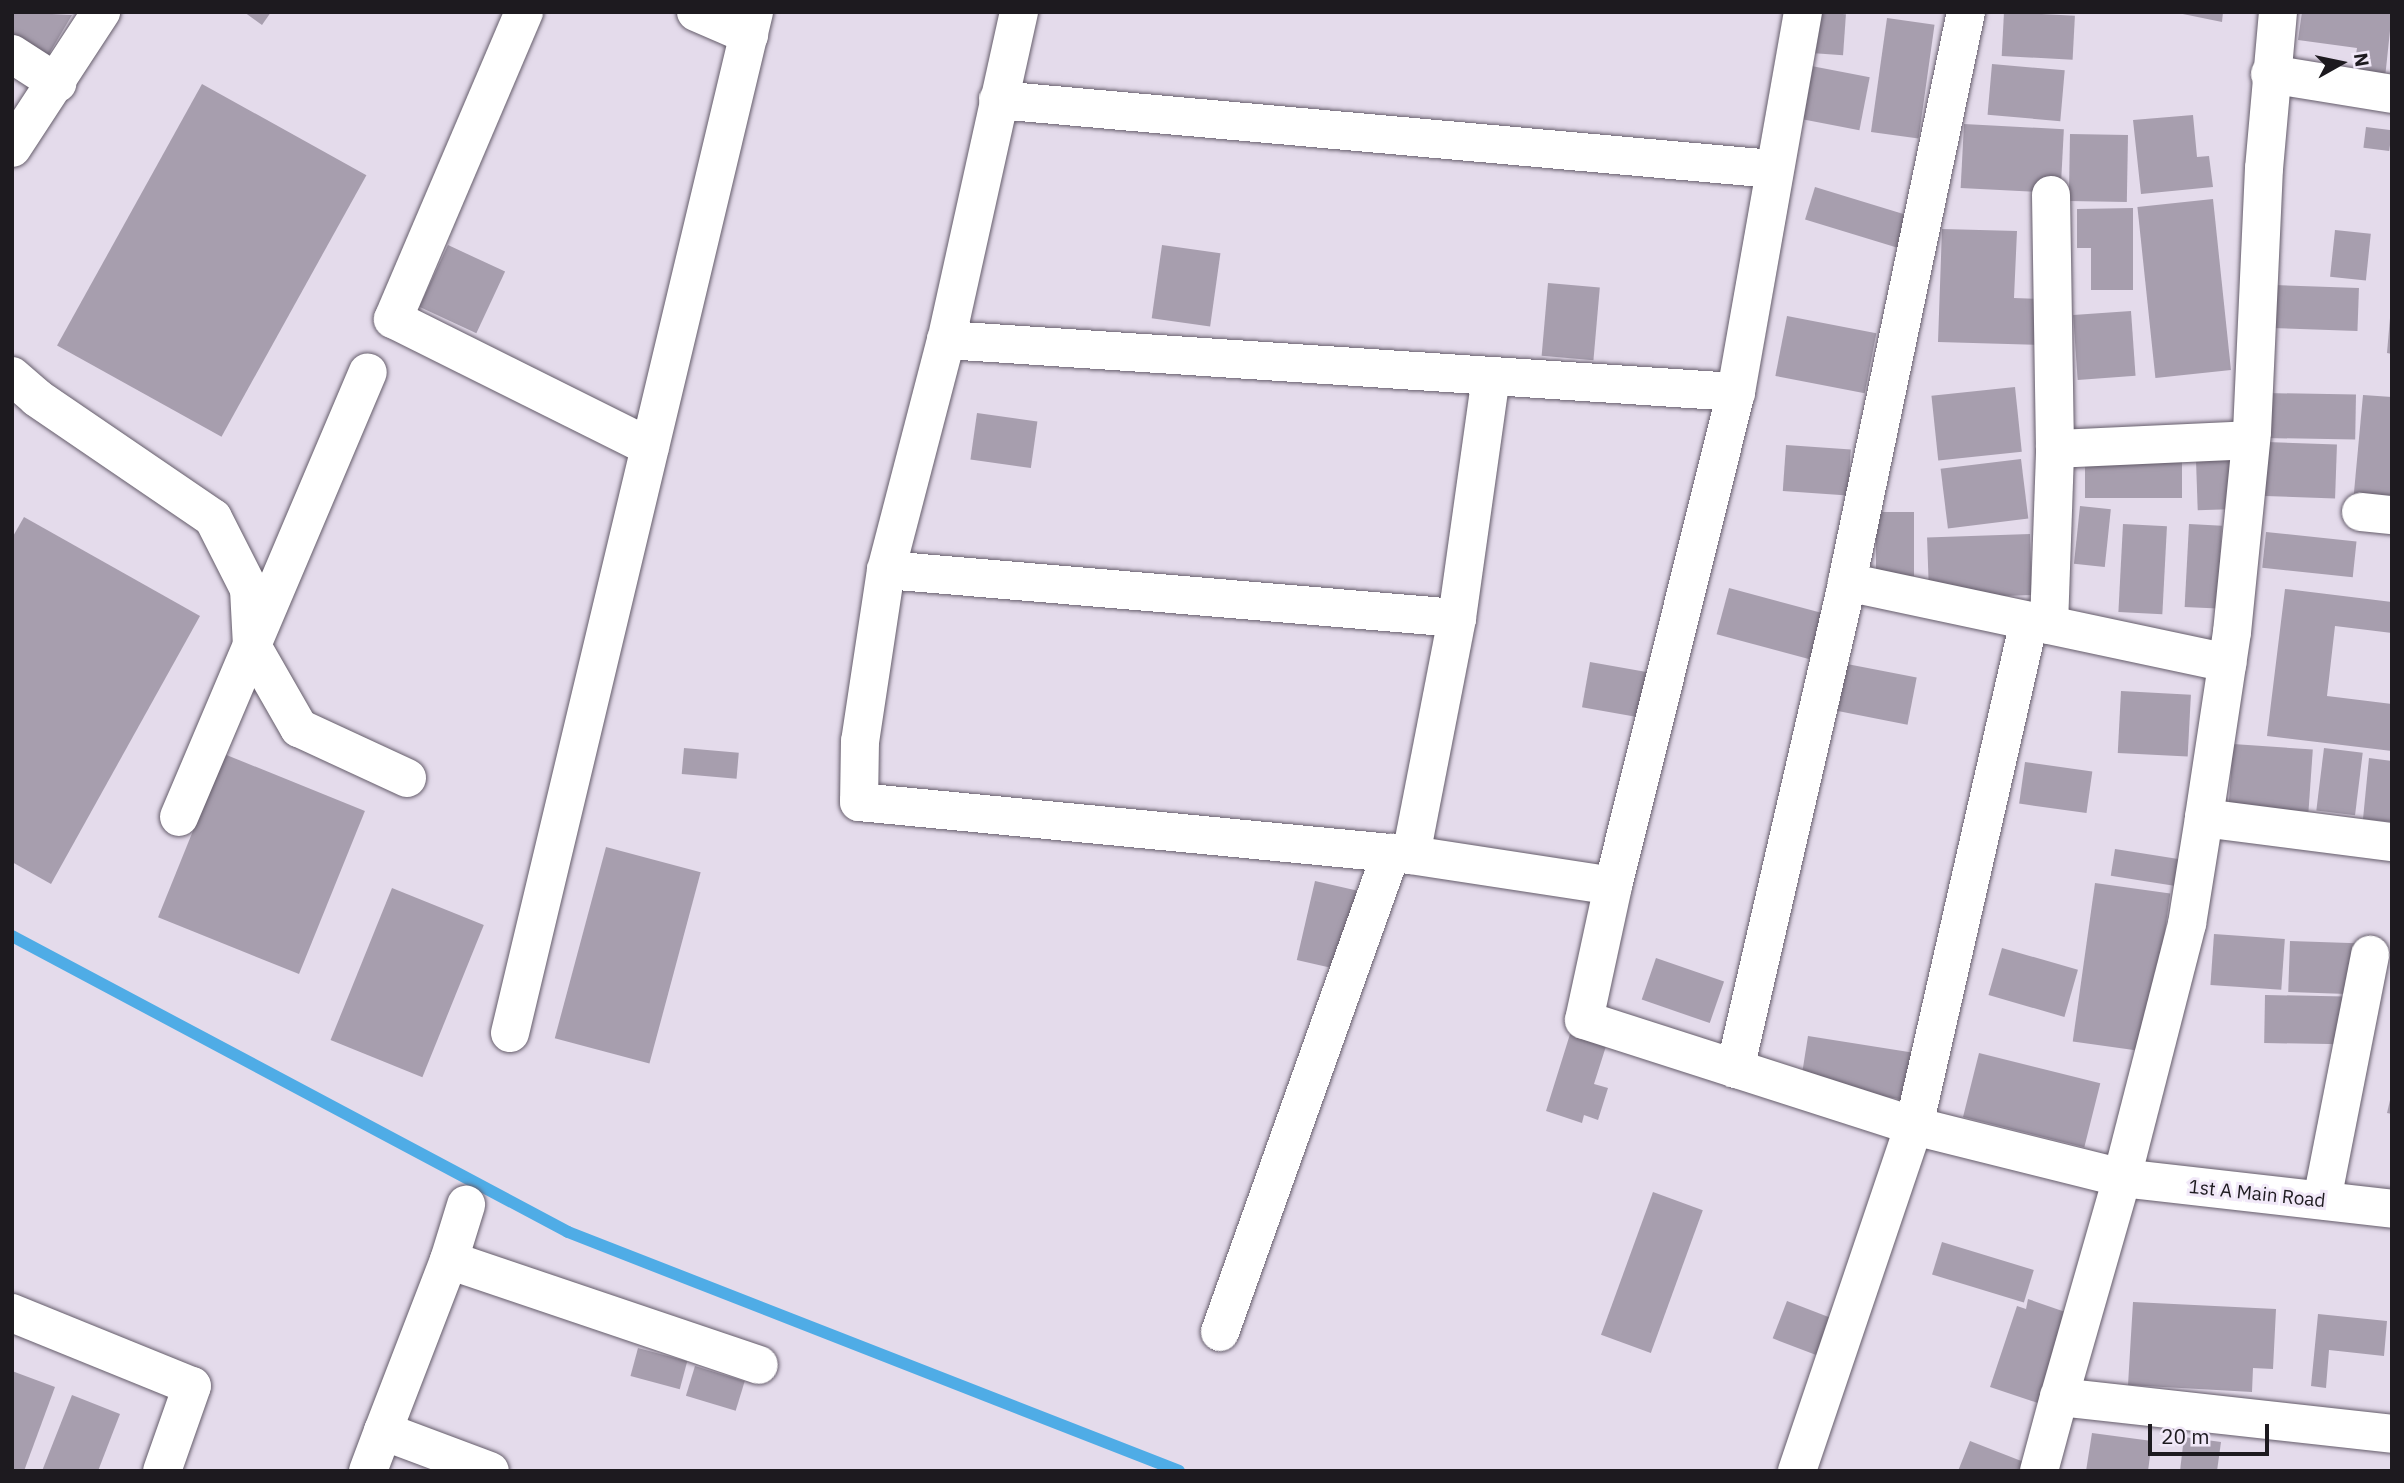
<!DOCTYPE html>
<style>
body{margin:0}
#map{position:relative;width:2404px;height:1483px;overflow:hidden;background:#e4dbeb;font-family:"IBM Plex Sans",sans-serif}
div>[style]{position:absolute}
.stream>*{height:12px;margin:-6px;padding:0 6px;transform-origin:6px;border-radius:6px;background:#4face6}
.building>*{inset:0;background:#a79eae;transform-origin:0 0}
.roads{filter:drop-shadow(0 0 2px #655d6b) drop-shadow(0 0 2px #655d6b)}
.minor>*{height:38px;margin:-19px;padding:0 19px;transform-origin:19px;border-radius:19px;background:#fff}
span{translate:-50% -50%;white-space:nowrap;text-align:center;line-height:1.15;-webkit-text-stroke:6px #f1e8f8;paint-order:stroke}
.street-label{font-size:19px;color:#1d1a1f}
.frame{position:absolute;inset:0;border:14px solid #1d1a1f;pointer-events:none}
.north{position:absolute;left:2306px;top:28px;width:70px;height:70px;-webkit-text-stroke:5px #f1e8f8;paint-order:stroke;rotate:81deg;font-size:19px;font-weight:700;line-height:28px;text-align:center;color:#1d1a1f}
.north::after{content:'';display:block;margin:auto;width:24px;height:32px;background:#1d1a1f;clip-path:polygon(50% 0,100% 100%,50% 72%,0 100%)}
.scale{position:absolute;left:2148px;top:1424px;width:121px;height:32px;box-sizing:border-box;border:4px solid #1d1a1f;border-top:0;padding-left:9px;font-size:21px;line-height:24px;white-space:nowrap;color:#1d1a1f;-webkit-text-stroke:5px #f1e8f8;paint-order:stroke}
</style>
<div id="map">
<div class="stream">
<i style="left:12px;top:936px;width:630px;rotate:28.03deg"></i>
<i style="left:568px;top:1232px;width:656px;rotate:21.36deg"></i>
</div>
<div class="building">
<i style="clip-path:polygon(12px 12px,72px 15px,43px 64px,12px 46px)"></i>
<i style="clip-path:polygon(244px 12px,271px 12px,262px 25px)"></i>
<i style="left:1814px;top:12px;width:32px;height:41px;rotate:4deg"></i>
<i style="left:2004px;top:12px;width:71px;height:44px;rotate:3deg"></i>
<i style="clip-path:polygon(2173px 12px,2223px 12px,2222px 22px)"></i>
<i style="clip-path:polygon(2302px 12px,2392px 12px,2385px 78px,2353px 73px,2357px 48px,2298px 40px)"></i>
<i style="left:1887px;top:18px;width:48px;height:115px;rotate:8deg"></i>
<i style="left:1801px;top:64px;width:70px;height:54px;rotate:11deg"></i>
<i style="left:1992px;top:64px;width:73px;height:51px;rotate:5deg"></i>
<i style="left:202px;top:84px;width:188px;height:299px;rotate:29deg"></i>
<i style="clip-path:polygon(2193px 115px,2197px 157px,2209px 156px,2213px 187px,2141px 194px,2133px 120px)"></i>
<i style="left:1964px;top:124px;width:100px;height:64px;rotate:3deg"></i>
<i style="left:2366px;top:127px;width:26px;height:21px;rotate:7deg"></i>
<i style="left:2070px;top:134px;width:58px;height:67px;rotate:1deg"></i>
<i style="left:1815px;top:187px;width:101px;height:34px;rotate:17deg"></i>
<i style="left:2213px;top:199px;width:172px;height:76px;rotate:84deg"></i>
<i style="clip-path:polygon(2133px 208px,2133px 290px,2091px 290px,2091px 248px,2077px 248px,2077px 209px)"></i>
<i style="clip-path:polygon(1942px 229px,2017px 231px,2014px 298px,2042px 299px,2041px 345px,1938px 342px)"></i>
<i style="left:2335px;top:230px;width:36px;height:47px;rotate:6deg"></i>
<i style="left:448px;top:245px;width:63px;height:68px;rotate:25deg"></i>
<i style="left:1162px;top:245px;width:59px;height:74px;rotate:8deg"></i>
<i style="left:1548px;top:283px;width:52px;height:73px;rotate:5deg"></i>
<i style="left:2273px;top:285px;width:86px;height:43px;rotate:2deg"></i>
<i style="left:2131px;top:311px;width:65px;height:58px;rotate:86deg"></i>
<i style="left:1787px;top:316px;width:91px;height:61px;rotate:11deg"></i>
<i style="clip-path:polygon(2390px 318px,2392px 318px,2392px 354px,2387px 353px)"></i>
<i style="left:2015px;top:387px;width:65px;height:84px;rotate:84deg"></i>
<i style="left:2266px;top:393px;width:90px;height:45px;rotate:1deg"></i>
<i style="clip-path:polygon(2363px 395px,2392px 397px,2392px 507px,2353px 503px)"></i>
<i style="left:977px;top:413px;width:61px;height:47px;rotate:8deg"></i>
<i style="left:2267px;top:442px;width:70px;height:54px;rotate:2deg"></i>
<i style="left:1786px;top:445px;width:65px;height:46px;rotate:4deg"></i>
<i style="left:2021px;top:459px;width:60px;height:81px;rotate:83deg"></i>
<i style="left:2085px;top:459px;width:97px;height:39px"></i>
<i style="left:2235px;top:460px;width:49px;height:39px;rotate:88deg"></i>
<i style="left:2080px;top:506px;width:31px;height:58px;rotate:6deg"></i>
<i style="left:1876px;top:512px;width:38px;height:64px"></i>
<i style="clip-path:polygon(24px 517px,200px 616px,51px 884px,12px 862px,12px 538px)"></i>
<i style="left:2123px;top:524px;width:44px;height:88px;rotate:3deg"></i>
<i style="left:2189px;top:524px;width:33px;height:83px;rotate:3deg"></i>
<i style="left:2266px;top:532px;width:91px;height:36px;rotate:6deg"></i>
<i style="left:2030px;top:534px;width:61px;height:103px;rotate:88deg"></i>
<i style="left:1729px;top:588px;width:109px;height:48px;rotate:15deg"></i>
<i style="clip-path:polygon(2285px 589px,2392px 602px,2392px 633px,2335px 626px,2327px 696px,2392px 704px,2392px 751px,2267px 736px)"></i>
<i style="left:1590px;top:662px;width:66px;height:46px;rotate:10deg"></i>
<i style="left:1847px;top:664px;width:71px;height:48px;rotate:11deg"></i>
<i style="left:2121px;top:691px;width:70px;height:62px;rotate:3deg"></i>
<i style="left:2233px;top:744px;width:80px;height:62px;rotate:4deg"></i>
<i style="left:684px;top:748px;width:55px;height:26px;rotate:5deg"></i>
<i style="left:2324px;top:748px;width:39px;height:63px;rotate:7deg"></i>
<i style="left:224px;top:754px;width:152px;height:176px;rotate:22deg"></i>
<i style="clip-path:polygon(2369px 758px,2392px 761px,2392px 822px,2363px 819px)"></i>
<i style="left:2025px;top:762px;width:68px;height:42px;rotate:8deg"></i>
<i style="left:606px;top:847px;width:98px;height:198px;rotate:15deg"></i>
<i style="left:2115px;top:849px;width:72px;height:27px;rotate:9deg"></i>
<i style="left:1315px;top:881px;width:45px;height:81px;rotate:13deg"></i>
<i style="left:2095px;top:883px;width:76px;height:160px;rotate:8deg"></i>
<i style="left:392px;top:888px;width:99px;height:164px;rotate:22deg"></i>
<i style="left:2214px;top:934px;width:71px;height:51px;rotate:4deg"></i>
<i style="left:2290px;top:941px;width:67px;height:51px;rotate:2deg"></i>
<i style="left:2002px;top:948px;width:79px;height:49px;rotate:16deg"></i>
<i style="left:1656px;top:958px;width:72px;height:44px;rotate:19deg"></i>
<i style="left:2265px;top:995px;width:79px;height:48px;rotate:1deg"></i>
<i style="clip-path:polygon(1571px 1031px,1607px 1043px,1594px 1084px,1608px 1088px,1598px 1120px,1584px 1115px,1582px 1123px,1546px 1111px)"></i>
<i style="left:1808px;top:1036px;width:118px;height:48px;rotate:9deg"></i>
<i style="left:1979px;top:1053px;width:125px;height:66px;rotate:14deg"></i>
<i style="clip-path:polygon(2391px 1096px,2392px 1096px,2392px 1114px,2387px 1113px)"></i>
<i style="left:1653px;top:1192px;width:53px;height:152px;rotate:20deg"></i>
<i style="left:1942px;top:1242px;width:96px;height:34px;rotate:17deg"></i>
<i style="clip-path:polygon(2028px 1299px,2074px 1315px,2044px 1405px,1990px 1387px,2017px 1306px,2026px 1309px)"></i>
<i style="left:1787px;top:1301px;width:55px;height:40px;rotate:21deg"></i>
<i style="clip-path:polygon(2133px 1302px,2276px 1309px,2273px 1369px,2253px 1368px,2252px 1392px,2128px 1385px)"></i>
<i style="clip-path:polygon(2318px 1314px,2387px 1321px,2384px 1356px,2329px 1350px,2326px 1388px,2311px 1386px)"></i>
<i style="left:638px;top:1348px;width:51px;height:29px;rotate:15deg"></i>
<i style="left:695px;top:1366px;width:52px;height:31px;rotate:17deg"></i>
<i style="clip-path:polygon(12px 1371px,55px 1387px,24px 1471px,12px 1471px)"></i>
<i style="clip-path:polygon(72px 1395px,120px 1414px,98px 1471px,42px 1471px)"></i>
<i style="clip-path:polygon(2092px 1433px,2152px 1441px,2148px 1471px,2086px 1471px)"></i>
<i style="clip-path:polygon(2184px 1437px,2221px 1442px,2217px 1471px,2180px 1471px)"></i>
<i style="clip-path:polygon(1970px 1441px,2029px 1464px,2027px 1471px,1958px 1471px)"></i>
</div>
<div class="roads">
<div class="minor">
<i style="left:524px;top:12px;width:334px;rotate:113.1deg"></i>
<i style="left:393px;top:319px;width:287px;rotate:26.5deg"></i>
<i style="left:696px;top:12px;width:58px;rotate:23.5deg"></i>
<i style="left:1019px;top:12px;width:336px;rotate:102.5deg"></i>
<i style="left:946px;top:340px;width:238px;rotate:104.6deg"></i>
<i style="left:886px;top:570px;width:173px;rotate:98.6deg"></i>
<i style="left:860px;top:741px;width:61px;rotate:90.9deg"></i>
<i style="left:859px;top:802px;width:555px;rotate:5.48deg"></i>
<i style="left:1411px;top:855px;width:204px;rotate:8.7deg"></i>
<i style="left:1803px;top:12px;width:386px;rotate:100deg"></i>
<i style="left:1736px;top:392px;width:509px;rotate:103.98deg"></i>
<i style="left:1613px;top:886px;width:137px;rotate:102.2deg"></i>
<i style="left:1584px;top:1020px;width:347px;rotate:17.8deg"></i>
<i style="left:1914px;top:1126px;width:518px;rotate:-77.17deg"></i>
<i style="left:2278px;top:12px;width:157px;rotate:95.1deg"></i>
<i style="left:2264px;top:168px;width:264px;rotate:92.6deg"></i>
<i style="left:2252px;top:432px;width:201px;rotate:95.7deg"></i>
<i style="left:2232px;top:632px;width:188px;rotate:98.6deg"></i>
<i style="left:2204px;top:818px;width:107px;rotate:99.1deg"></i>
<i style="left:2187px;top:924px;width:262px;rotate:104.4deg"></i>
<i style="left:2122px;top:1178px;width:228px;rotate:106deg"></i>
<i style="left:2059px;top:1397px;width:335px;rotate:6.3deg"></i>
<i style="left:12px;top:54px;width:54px;rotate:32.8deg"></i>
<i style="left:2270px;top:74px;width:124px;rotate:9.3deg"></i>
<i style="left:998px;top:100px;width:778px;rotate:5.09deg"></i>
<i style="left:12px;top:148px;width:163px;rotate:-56.8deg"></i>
<i style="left:2051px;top:195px;width:254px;rotate:89.1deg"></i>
<i style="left:946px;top:340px;width:792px;rotate:3.77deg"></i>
<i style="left:12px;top:376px;width:33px;rotate:41deg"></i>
<i style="left:37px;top:398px;width:213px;rotate:34.3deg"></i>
<i style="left:213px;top:518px;width:80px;rotate:63.1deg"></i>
<i style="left:249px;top:589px;width:57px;rotate:87deg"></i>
<i style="left:252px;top:646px;width:95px;rotate:60.2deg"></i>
<i style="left:299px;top:728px;width:119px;rotate:24.8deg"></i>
<i style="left:2361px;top:512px;width:31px;rotate:6deg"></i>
<i style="left:886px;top:570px;width:573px;rotate:4.81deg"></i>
<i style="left:1847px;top:582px;width:582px;rotate:-78.21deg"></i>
<i style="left:2049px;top:625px;width:176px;rotate:-88deg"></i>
<i style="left:2055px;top:449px;width:196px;rotate:-2.6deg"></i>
<i style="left:179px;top:817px;width:483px;rotate:-67deg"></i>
<i style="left:2204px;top:818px;width:190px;rotate:7.3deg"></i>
<i style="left:1411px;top:855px;width:241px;rotate:-79deg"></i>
<i style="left:1457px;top:618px;width:244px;rotate:-82deg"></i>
<i style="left:510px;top:1033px;width:1050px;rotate:-76.56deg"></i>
<i style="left:1735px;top:1069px;width:500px;rotate:-77deg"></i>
<i style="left:1847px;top:582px;width:389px;rotate:12deg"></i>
<i style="left:2322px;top:1200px;width:250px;rotate:-78.9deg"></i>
<i style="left:449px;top:1260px;width:327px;rotate:18.7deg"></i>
<i style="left:12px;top:1313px;width:194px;rotate:22.1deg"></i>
<i style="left:192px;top:1386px;width:90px;rotate:109.4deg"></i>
<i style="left:1220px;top:1332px;width:509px;rotate:-70.35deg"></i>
<i style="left:383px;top:1431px;width:183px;rotate:-68.9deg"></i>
<i style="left:449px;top:1260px;width:58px;rotate:-72.8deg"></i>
<i style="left:368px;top:1471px;width:43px;rotate:-69.4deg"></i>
<i style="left:383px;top:1431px;width:114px;rotate:20.5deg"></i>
<i style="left:1797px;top:1471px;width:364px;rotate:-71.3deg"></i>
<i style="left:1914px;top:1126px;width:214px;rotate:14deg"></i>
<i style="left:2122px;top:1178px;width:272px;rotate:6.5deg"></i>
<i style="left:2039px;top:1471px;width:77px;rotate:-74.9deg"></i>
</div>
</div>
<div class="street-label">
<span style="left:2257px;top:1194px;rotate:6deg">1st A Main Road</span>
</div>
<div class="frame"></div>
<div class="north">N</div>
<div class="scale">20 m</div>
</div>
